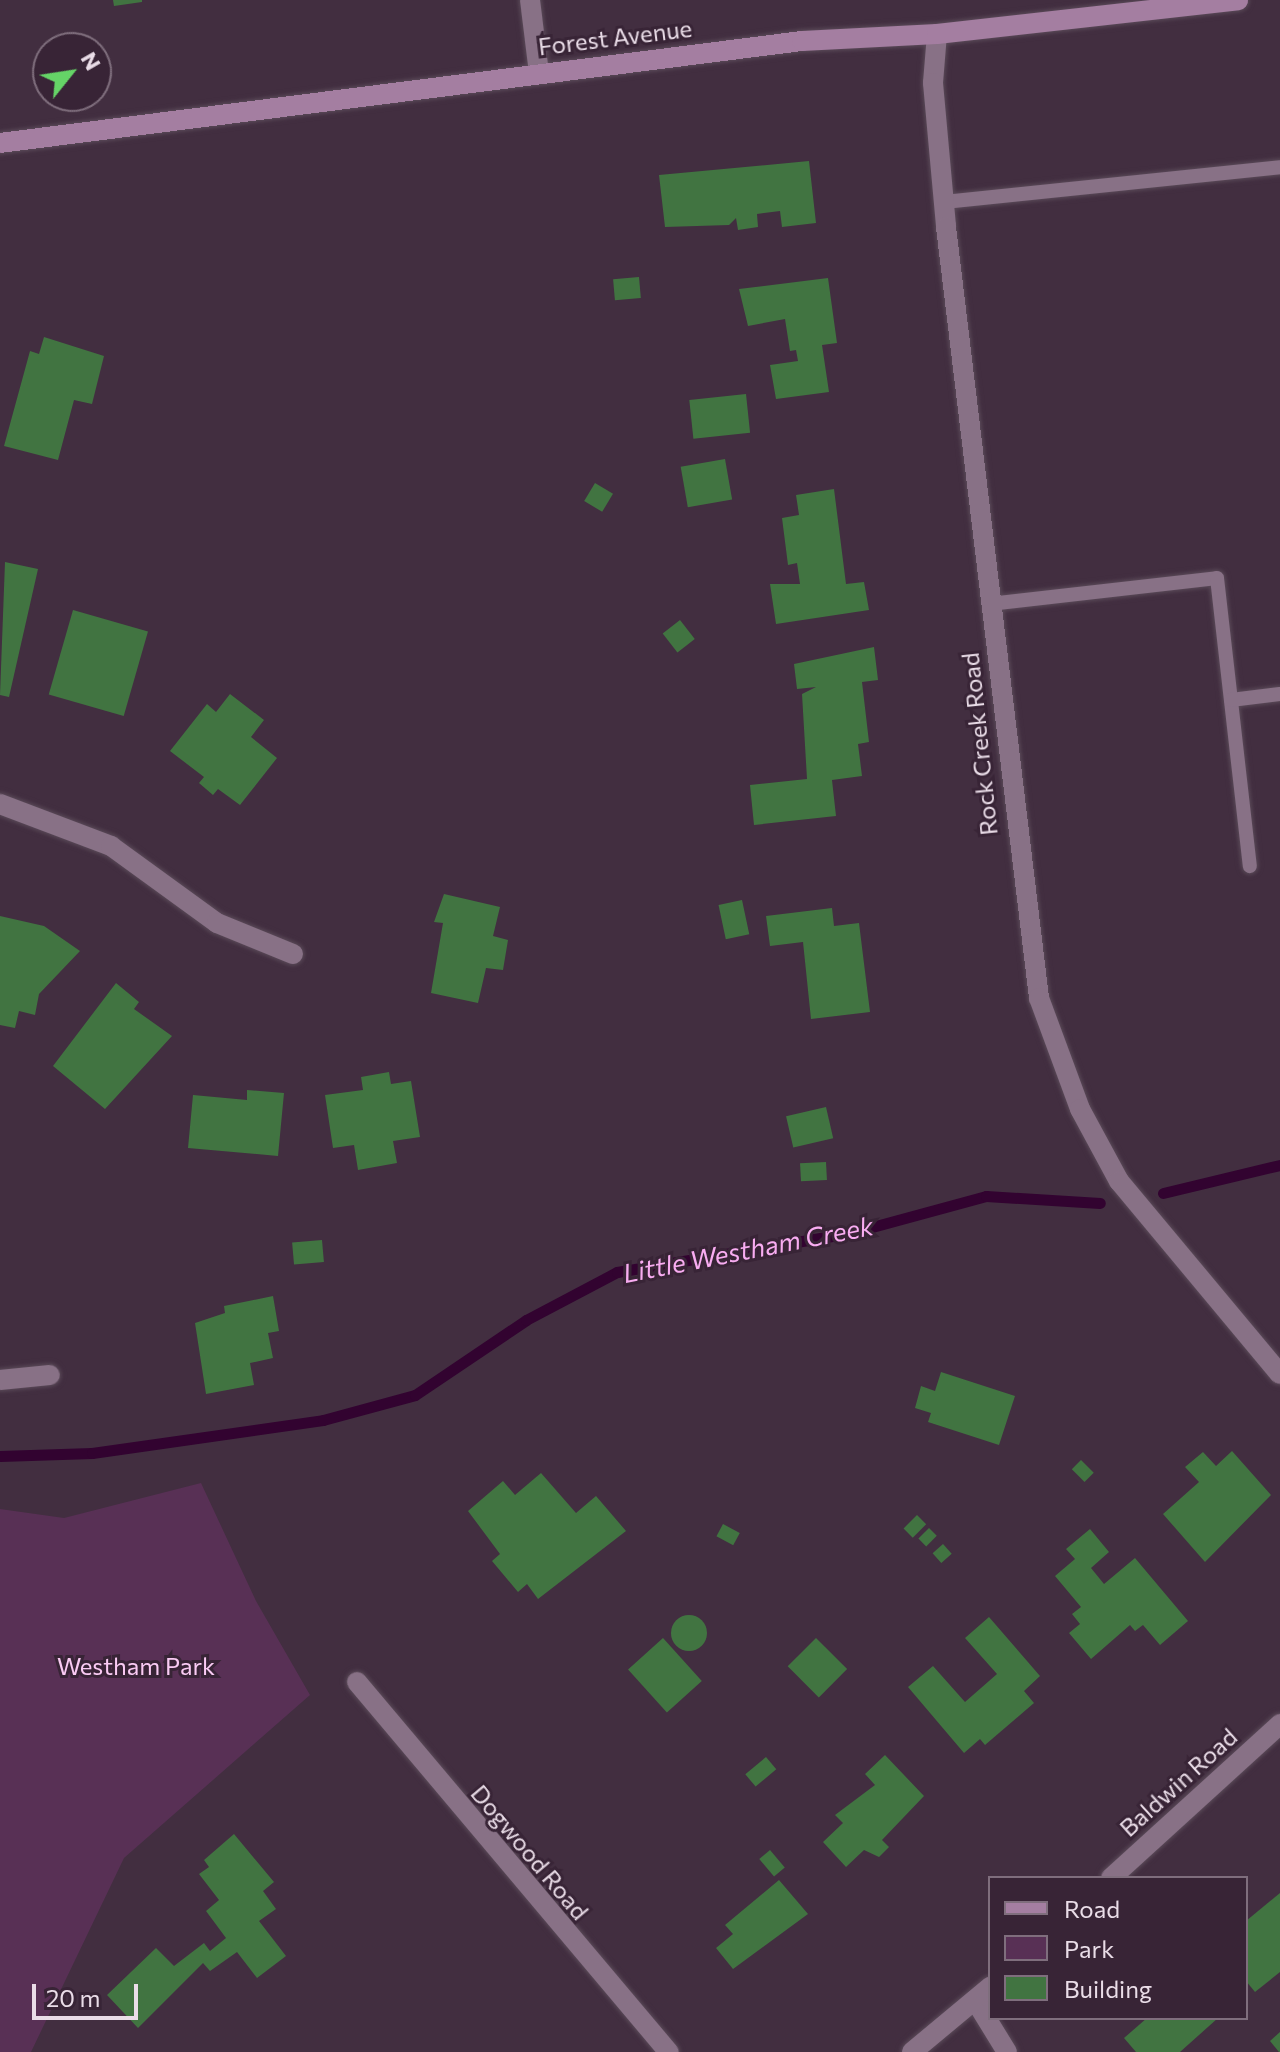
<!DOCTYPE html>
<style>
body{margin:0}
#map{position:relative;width:1280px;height:2052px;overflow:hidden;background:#422e40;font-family:Commissioner,sans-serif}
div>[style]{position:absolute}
.green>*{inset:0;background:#583055}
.stream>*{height:11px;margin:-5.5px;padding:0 5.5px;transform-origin:5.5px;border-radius:5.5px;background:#320330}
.building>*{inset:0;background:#417441;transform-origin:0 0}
.round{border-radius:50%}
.roads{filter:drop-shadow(0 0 2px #5a4a58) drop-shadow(0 0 2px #5a4a58)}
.lane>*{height:14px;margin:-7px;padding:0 7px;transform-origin:7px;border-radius:7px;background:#887186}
.street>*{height:20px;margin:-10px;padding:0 10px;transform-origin:10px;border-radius:10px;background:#887186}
.secondary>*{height:20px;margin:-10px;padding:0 10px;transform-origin:10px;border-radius:10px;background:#a47ea1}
span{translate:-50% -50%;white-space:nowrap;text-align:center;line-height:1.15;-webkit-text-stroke:6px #382436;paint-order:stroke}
.street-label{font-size:24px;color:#eadde8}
.park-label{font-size:24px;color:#facbf4}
.water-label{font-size:26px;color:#f8acf1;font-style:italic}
.legend{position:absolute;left:988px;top:1876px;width:260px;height:144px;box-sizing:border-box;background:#382436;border:2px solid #7f6e7d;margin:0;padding:10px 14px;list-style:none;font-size:24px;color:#eadde8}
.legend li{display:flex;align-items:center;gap:16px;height:40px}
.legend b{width:40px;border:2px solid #7f6e7d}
.north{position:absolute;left:32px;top:32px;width:80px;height:80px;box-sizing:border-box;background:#382436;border:2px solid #7f6e7d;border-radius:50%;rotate:60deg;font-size:22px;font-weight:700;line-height:32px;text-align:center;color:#eadde8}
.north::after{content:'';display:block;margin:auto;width:28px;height:36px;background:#65d467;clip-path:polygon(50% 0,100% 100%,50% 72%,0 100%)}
.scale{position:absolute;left:32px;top:1984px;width:106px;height:36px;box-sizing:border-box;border:4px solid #eadde8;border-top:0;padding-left:10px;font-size:24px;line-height:28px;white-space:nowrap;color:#eadde8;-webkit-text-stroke:6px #382436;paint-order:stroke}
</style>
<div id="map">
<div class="green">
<i style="clip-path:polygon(201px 1483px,256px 1601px,310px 1695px,124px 1858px,31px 2052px,0 2052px,0 1509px,64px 1518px)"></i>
</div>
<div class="stream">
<i style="left:1163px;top:1193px;width:120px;rotate:-13.5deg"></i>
<i style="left:0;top:1456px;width:92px;rotate:-1.9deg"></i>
<i style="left:92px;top:1453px;width:233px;rotate:-8.1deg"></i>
<i style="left:323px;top:1420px;width:95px;rotate:-15.2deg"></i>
<i style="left:415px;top:1395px;width:134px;rotate:-34deg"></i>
<i style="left:526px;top:1320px;width:103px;rotate:-27.8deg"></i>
<i style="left:617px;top:1272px;width:236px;rotate:-9.5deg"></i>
<i style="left:850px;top:1233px;width:141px;rotate:-15.2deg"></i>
<i style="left:986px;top:1196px;width:114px;rotate:3.5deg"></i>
</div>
<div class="building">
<i style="clip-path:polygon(113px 0,142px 0,142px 2px,114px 6px)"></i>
<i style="clip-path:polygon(809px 161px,816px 223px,782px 227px,780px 211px,757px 214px,758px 227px,738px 230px,736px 218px,729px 225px,665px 227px,659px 175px)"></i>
<i style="left:639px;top:277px;width:21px;height:26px;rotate:85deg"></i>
<i style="clip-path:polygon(828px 278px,837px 343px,822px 345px,829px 392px,776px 399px,770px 365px,798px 361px,796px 350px,790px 351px,785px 319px,748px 326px,739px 289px)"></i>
<i style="clip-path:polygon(44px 337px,104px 356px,92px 404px,74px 400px,58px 460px,4px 446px,30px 351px,39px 354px)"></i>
<i style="left:746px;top:394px;width:39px;height:57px;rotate:84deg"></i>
<i style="left:725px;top:459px;width:41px;height:45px;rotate:80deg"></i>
<i style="left:595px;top:483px;width:21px;height:21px;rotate:31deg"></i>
<i style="clip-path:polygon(834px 489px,846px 584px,864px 582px,869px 610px,776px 624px,770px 584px,800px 584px,797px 563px,788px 565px,782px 518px,799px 515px,796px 495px)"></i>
<i style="clip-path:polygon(5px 562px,38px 569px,9px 697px,0 695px)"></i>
<i style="left:73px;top:610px;width:78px;height:88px;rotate:16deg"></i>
<i style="left:680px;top:620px;width:24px;height:22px;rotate:52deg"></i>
<i style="clip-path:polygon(874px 647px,878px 680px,862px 682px,869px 742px,858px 744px,862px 776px,832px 780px,836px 816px,754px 825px,750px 785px,807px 779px,802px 694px,816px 687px,797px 689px,794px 664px)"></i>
<i style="clip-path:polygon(230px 694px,264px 720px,251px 737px,277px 758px,240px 805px,218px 789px,213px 795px,199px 783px,204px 777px,170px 751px,207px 704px,216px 712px)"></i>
<i style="clip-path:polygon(444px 894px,500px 907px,493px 936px,508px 940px,503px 970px,486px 968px,478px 1003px,431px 993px,443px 923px,434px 922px)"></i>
<i style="left:742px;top:900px;width:35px;height:24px;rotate:78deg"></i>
<i style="clip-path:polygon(832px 908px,834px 926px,859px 923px,870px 1012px,811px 1019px,803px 942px,770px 946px,766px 916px)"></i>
<i style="clip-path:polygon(0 916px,44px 926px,80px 951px,39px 994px,35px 1015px,19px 1011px,15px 1028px,0 1025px)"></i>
<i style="clip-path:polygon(116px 983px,139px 1002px,134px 1009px,172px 1036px,105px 1109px,53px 1066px)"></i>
<i style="clip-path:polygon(389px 1072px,391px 1084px,411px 1081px,420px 1137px,393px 1141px,397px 1163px,358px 1170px,354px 1145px,333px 1148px,325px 1095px,363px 1090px,361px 1077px)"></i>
<i style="clip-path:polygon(247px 1090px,284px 1093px,278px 1156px,188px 1148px,193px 1095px,247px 1100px)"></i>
<i style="left:826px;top:1107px;width:32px;height:41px;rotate:77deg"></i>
<i style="left:826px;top:1162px;width:18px;height:26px;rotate:87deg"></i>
<i style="left:322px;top:1240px;width:22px;height:30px;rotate:85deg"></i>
<i style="clip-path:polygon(273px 1296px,279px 1331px,268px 1333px,273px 1358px,250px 1363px,254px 1385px,206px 1394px,195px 1323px,225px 1313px,224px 1306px)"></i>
<i style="clip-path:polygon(941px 1372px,1015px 1396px,999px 1445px,928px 1422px,931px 1413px,915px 1408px,921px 1386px,935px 1391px)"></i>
<i style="clip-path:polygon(1232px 1451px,1271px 1495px,1205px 1562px,1163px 1514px,1199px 1482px,1185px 1467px,1203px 1452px,1216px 1466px)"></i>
<i style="left:1081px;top:1460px;width:18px;height:13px;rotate:45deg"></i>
<i style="clip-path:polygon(541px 1473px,576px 1513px,596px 1496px,626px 1531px,538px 1599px,527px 1584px,518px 1592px,492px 1561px,500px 1554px,468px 1511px,503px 1481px,515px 1495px)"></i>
<i style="left:917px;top:1515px;width:13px;height:19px;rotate:45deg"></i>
<i style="left:723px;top:1524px;width:19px;height:14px;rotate:28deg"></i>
<i style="left:929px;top:1528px;width:11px;height:15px;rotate:45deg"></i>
<i style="clip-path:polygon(1090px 1529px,1109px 1552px,1091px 1568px,1104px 1584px,1135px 1558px,1188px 1621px,1160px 1645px,1143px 1625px,1135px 1631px,1130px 1625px,1091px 1659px,1069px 1633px,1080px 1624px,1072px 1614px,1081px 1607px,1055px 1576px,1075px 1559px,1066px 1549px)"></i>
<i style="left:943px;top:1544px;width:13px;height:14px;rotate:48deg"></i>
<i class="round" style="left:671px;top:1615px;width:36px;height:36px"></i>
<i style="clip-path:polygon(989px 1617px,1040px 1676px,1024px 1691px,1034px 1703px,985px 1745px,980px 1739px,964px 1753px,908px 1687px,933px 1666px,965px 1702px,997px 1674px,965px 1638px)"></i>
<i style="left:663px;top:1638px;width:58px;height:47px;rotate:48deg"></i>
<i style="left:816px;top:1638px;width:44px;height:40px;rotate:45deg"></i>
<i style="clip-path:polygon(885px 1755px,924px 1796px,882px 1840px,889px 1847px,879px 1857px,864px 1850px,846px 1867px,823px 1842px,843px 1823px,835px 1815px,875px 1785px,865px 1774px)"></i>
<i style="left:766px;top:1757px;width:16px;height:27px;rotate:50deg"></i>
<i style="clip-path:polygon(234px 1834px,274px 1882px,263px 1891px,276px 1909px,259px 1921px,286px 1956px,257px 1978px,237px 1952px,210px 1971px,203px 1963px,138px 2028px,107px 1995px,156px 1948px,174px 1966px,204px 1943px,210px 1951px,226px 1938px,206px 1911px,219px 1900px,199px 1874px,209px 1867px,204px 1860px)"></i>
<i style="left:770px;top:1850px;width:23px;height:14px;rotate:50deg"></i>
<i style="clip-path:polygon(779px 1880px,808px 1914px,733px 1969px,716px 1948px,733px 1934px,725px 1925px)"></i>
<i style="clip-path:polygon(1280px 1893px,1280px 1972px,1255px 1992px,1246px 1981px,1246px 1921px)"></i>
<i style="clip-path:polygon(1147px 2018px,1218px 2018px,1180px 2052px,1136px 2052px,1124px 2038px)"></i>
<i style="clip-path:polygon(1280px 2032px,1280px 2052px,1279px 2052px,1270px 2041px)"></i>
</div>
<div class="roads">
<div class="lane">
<i style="left:944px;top:202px;width:338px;rotate:-5.9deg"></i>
<i style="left:990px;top:604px;width:228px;rotate:-6.5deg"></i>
<i style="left:1217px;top:578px;width:290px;rotate:83.5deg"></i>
<i style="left:1231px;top:700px;width:49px;rotate:-7deg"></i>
</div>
<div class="street">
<i style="left:530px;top:0;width:74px;rotate:83deg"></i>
<i style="left:937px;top:34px;width:49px;rotate:94.7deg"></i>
<i style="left:933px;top:83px;width:145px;rotate:84.8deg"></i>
<i style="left:946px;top:227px;width:777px;rotate:83.12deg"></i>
<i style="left:1039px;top:998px;width:118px;rotate:69.7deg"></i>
<i style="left:1080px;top:1109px;width:82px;rotate:61.6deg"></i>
<i style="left:1119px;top:1181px;width:251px;rotate:50.2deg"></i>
<i style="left:0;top:804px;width:119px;rotate:20.7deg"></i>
<i style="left:111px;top:846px;width:131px;rotate:36deg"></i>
<i style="left:217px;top:923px;width:82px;rotate:22.2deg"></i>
<i style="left:0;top:1380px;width:50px;rotate:-5.7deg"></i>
<i style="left:357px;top:1682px;width:484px;rotate:49.9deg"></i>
<i style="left:1111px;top:1878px;width:229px;rotate:-42.3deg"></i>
<i style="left:975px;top:2000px;width:61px;rotate:58.4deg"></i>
<i style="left:912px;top:2052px;width:102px;rotate:-39.8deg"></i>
</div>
<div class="secondary">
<i style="left:0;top:143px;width:808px;rotate:-7.25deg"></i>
<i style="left:802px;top:41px;width:135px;rotate:-3deg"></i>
<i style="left:937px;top:34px;width:303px;rotate:-6.4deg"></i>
</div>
</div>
<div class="street-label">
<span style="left:615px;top:37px;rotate:-7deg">Forest Avenue</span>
<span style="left:979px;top:744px;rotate:-96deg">Rock Creek Road</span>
<span style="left:1178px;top:1782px;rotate:-42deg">Baldwin Road</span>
<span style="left:530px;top:1852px;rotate:50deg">Dogwood Road</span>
</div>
<div class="park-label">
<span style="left:136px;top:1666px">Westham Park</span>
</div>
<div class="water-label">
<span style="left:748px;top:1249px;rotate:-11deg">Little Westham Creek</span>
</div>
<ul class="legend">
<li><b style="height:10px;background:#a47ea1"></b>Road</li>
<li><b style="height:22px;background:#583055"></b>Park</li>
<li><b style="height:22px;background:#417441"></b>Building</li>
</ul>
<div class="north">N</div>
<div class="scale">20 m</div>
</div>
